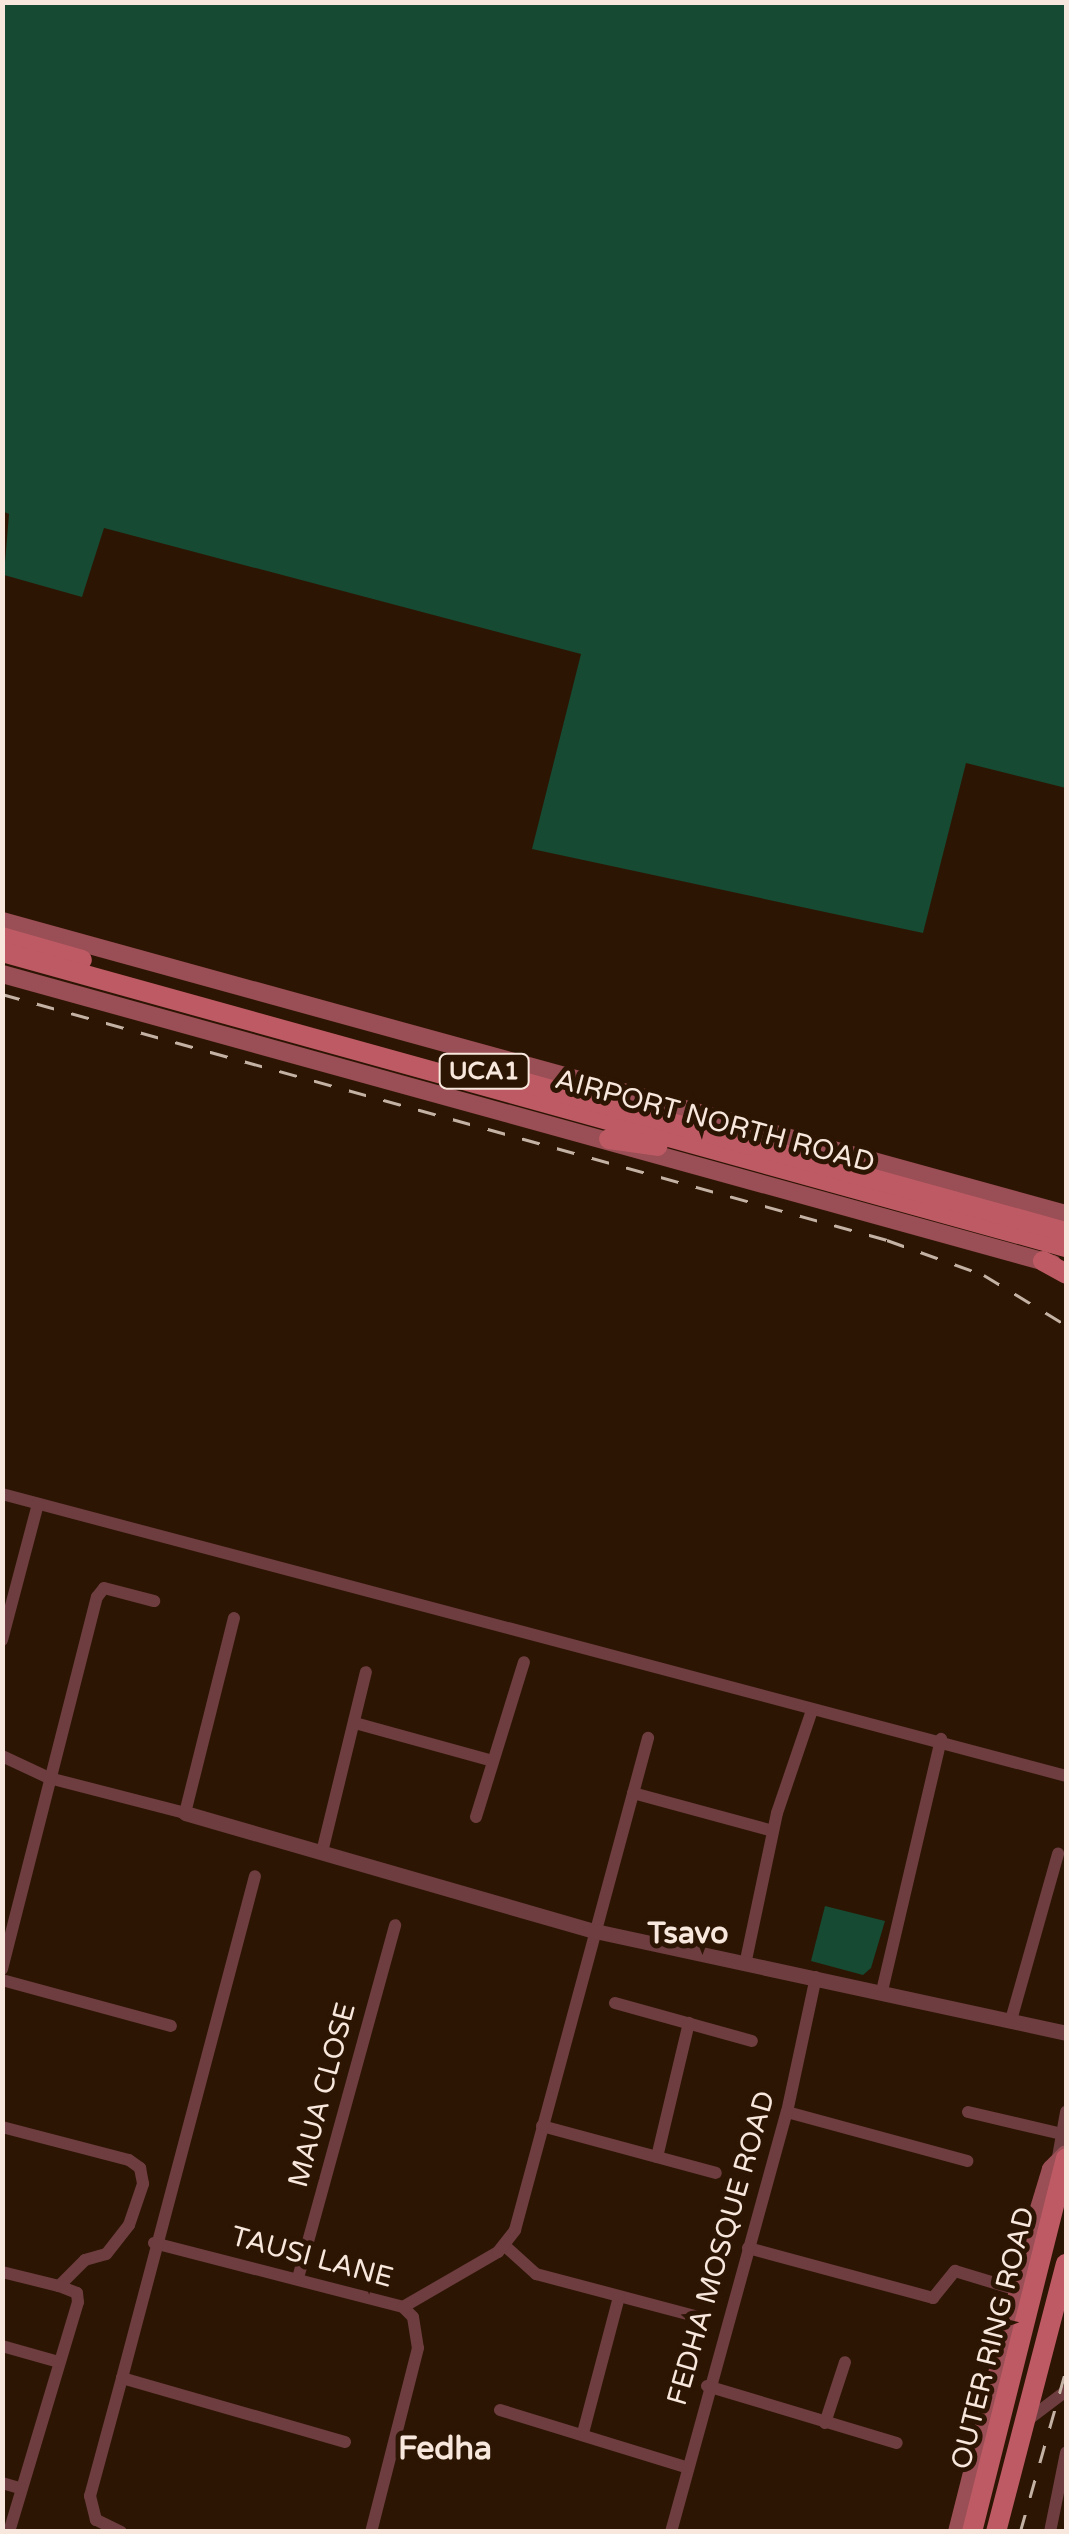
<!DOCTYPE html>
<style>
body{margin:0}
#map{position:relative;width:1069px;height:2534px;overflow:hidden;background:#2d1503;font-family:"Varela Round",sans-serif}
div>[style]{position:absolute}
.green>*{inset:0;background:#164a32}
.minor>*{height:12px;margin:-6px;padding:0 6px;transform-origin:6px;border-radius:6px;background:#6d3d40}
.tertiary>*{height:15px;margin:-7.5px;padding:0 7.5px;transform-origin:7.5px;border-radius:7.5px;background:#6d3d40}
.secondary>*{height:18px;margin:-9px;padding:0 9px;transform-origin:9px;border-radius:9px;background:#9a4e55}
.primary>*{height:20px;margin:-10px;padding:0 10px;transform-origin:10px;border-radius:10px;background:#bd5a64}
.rail>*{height:2.5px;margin-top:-1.25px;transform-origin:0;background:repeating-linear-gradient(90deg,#c4b2a5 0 18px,transparent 0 36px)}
span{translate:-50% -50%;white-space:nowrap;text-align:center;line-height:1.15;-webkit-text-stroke:10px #2d1503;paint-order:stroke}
.shield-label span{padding:2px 8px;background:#2d1503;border:2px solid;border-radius:8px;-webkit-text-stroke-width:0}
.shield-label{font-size:25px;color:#f8e7dc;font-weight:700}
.street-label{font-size:28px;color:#f8e7dc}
.neighbourhood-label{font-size:30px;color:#f8e7dc;font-weight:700}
.quarter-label{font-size:32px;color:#f8e7dc;font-weight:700}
.frame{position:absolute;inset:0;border:5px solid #f8e7dc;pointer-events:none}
</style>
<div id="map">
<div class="green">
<i style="clip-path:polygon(2px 3px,1066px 3px,1066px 788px,966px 763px,923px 933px,532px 849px,581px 654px,104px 528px,82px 597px,4px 575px,9px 514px,2px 511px)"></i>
<i style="clip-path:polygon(825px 1906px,885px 1921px,871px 1968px,863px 1975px,811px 1961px)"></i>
</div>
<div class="minor">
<i style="left:2px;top:1494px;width:1101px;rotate:14.84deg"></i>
<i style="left:2px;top:1640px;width:141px;rotate:-75.2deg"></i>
<i style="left:355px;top:1723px;width:143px;rotate:15.4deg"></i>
<i style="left:2px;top:1756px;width:52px;rotate:25.1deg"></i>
<i style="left:49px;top:1778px;width:140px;rotate:14.4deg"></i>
<i style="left:185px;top:1813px;width:201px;rotate:-75.9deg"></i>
<i style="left:633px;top:1793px;width:145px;rotate:15.2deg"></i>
<i style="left:476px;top:1817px;width:162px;rotate:-72.8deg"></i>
<i style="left:323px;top:1848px;width:181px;rotate:-76.3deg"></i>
<i style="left:746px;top:1960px;width:150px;rotate:-78.1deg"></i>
<i style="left:777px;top:1813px;width:109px;rotate:-71.2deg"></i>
<i style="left:2px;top:1969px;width:384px;rotate:-75.7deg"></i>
<i style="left:97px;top:1597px;width:11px;rotate:-52deg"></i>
<i style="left:104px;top:1588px;width:52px;rotate:14.6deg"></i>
<i style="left:2px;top:1980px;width:175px;rotate:15.2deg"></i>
<i style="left:882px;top:1991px;width:259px;rotate:-76.8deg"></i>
<i style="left:615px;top:2003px;width:142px;rotate:15.5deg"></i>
<i style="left:1011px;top:2020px;width:173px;rotate:-74.2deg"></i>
<i style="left:787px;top:2112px;width:187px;rotate:15.2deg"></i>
<i style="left:968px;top:2112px;width:97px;rotate:13.2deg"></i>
<i style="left:542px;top:2126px;width:180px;rotate:15.1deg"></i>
<i style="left:2px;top:2127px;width:131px;rotate:14.6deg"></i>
<i style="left:129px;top:2160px;width:14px;rotate:36deg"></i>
<i style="left:140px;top:2168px;width:16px;rotate:79deg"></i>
<i style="left:143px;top:2184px;width:43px;rotate:108.9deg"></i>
<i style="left:129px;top:2225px;width:37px;rotate:128deg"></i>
<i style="left:106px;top:2254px;width:22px;rotate:164deg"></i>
<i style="left:85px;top:2260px;width:37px;rotate:135deg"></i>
<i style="left:657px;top:2157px;width:138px;rotate:-76.6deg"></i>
<i style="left:1058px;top:2157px;width:46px;rotate:-79.9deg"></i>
<i style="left:154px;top:2243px;width:257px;rotate:14.4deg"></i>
<i style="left:403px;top:2307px;width:14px;rotate:45deg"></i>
<i style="left:413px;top:2317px;width:31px;rotate:81deg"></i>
<i style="left:418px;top:2348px;width:190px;rotate:104.3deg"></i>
<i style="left:505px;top:2246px;width:42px;rotate:42.1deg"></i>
<i style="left:536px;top:2274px;width:172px;rotate:14.8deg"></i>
<i style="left:748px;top:2248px;width:192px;rotate:15.1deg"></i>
<i style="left:933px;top:2298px;width:35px;rotate:-51deg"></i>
<i style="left:955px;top:2271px;width:69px;rotate:16.9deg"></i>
<i style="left:2px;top:2272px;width:59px;rotate:13.8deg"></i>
<i style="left:59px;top:2286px;width:19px;rotate:21deg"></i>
<i style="left:77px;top:2293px;width:9px;rotate:84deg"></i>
<i style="left:78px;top:2302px;width:240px;rotate:106.7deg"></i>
<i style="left:298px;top:2278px;width:366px;rotate:-74.6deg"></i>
<i style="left:403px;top:2307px;width:110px;rotate:-30.1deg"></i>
<i style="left:498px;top:2252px;width:28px;rotate:-52deg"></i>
<i style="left:515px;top:2230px;width:510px;rotate:-74.87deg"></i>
<i style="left:2px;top:2346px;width:59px;rotate:15.7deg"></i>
<i style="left:122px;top:2378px;width:519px;rotate:-75.16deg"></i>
<i style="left:707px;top:2386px;width:198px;rotate:16.7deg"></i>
<i style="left:500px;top:2410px;width:194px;rotate:17.1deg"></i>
<i style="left:1025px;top:2422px;width:51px;rotate:-37.1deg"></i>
<i style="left:825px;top:2423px;width:64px;rotate:-71.8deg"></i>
<i style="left:583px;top:2433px;width:141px;rotate:-75.2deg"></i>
<i style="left:2px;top:2483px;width:19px;rotate:16deg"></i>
<i style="left:121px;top:2532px;width:28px;rotate:-154deg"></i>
<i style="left:96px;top:2520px;width:25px;rotate:-104deg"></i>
<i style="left:90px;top:2496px;width:122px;rotate:-74.8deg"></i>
<i style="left:122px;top:2378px;width:232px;rotate:16deg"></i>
<i style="left:671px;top:2532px;width:436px;rotate:-74.6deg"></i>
<i style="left:787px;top:2112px;width:138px;rotate:-77.9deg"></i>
<i style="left:1050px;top:2532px;width:81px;rotate:-78.6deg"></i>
</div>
<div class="tertiary">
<i style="left:185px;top:1813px;width:427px;rotate:16.1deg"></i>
<i style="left:595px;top:1931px;width:482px;rotate:12.2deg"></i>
</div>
<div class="secondary">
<i style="left:2px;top:921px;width:1104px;rotate:15.4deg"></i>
<i style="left:2px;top:974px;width:1090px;rotate:15.43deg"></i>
<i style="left:957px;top:2532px;width:327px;rotate:-75.8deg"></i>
<i style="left:1037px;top:2215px;width:48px;rotate:-73.1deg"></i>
<i style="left:1051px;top:2169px;width:21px;rotate:-45deg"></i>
</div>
<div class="primary">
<i style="left:2px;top:937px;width:83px;rotate:16deg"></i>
<i style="left:2px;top:952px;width:1104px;rotate:15.5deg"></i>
<i style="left:505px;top:1077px;width:582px;rotate:15.45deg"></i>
<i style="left:609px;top:1139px;width:49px;rotate:8.1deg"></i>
<i style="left:1043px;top:1261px;width:26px;rotate:29deg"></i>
<i style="left:972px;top:2532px;width:385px;rotate:-75.9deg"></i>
<i style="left:996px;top:2532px;width:277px;rotate:-75.4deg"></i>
</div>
<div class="rail">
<i style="left:2px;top:994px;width:919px;rotate:15.53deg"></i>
<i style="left:887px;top:1240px;width:103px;rotate:19.8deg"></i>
<i style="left:984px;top:1275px;width:96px;rotate:31.4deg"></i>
<i style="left:1020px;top:2532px;width:169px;rotate:-74.2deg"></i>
</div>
<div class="shield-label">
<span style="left:484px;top:1071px">UCA1</span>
</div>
<div class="street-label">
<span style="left:715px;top:1121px;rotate:15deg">AIRPORT NORTH ROAD</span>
<span style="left:322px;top:2095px;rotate:-75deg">MAUA CLOSE</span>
<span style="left:721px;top:2248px;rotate:-74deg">FEDHA MOSQUE ROAD</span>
<span style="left:312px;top:2257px;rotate:15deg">TAUSI LANE</span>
<span style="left:993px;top:2338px;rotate:-76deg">OUTER RING ROAD</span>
</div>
<div class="neighbourhood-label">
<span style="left:688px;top:1934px">Tsavo</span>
</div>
<div class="quarter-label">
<span style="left:445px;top:2449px">Fedha</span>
</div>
<div class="frame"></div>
</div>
